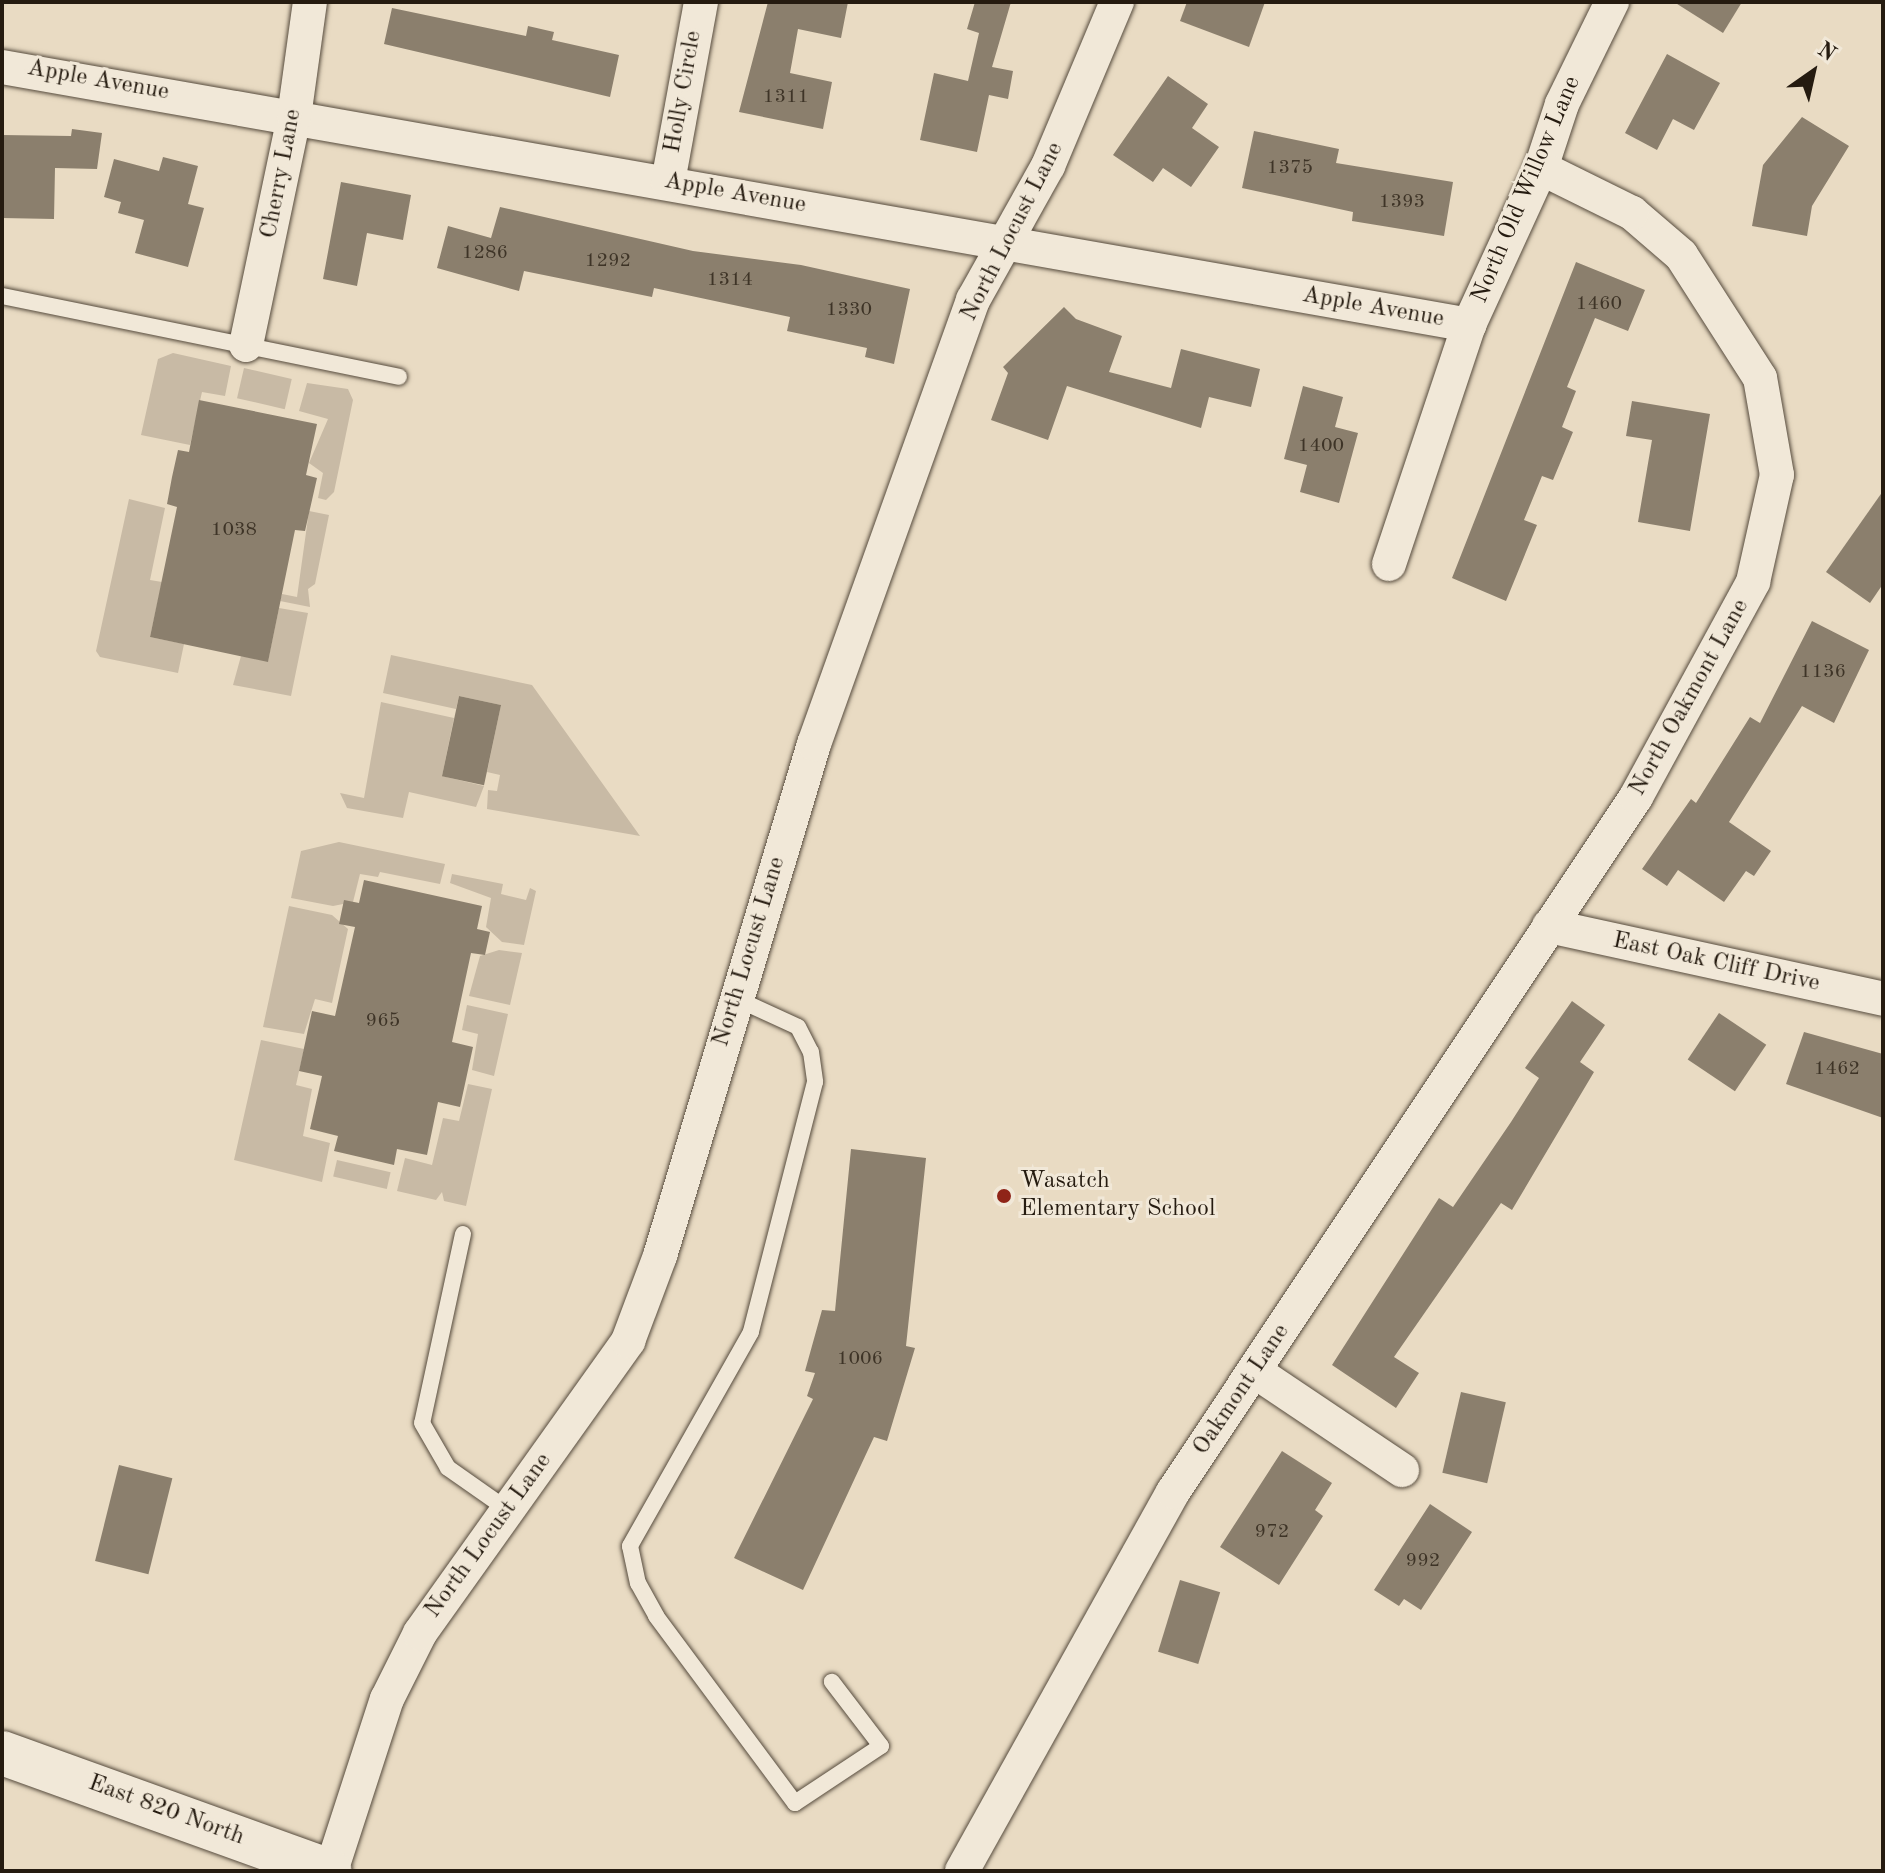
<!DOCTYPE html>
<style>
body{margin:0}
#map{position:relative;width:1885px;height:1873px;overflow:hidden;background:#e9dbc3;font-family:"Old Standard TT",serif}
div>[style]{position:absolute}
.green>*{inset:0;background:#c8baa5;transform-origin:0 0}
.building>*{inset:0;background:#8b7f6d;transform-origin:0 0}
.roads{filter:drop-shadow(0 0 2px #564b3d) drop-shadow(0 0 2px #564b3d)}
.lane>*{height:16px;margin:-8px;padding:0 8px;transform-origin:8px;border-radius:8px;background:#f1e8d8}
.street>*{height:34px;margin:-17px;padding:0 17px;transform-origin:17px;border-radius:17px;background:#f1e8d8}
.secondary>*{height:44px;margin:-22px;padding:0 22px;transform-origin:22px;border-radius:22px;background:#f1e8d8}
.dots>*{width:22px;height:22px;translate:-50% -50%;box-sizing:border-box;border:4px solid #f1e8d8;border-radius:50%}
span{translate:-50% -50%;white-space:nowrap;text-align:center;line-height:1.15;-webkit-text-stroke:6px #f1e8d8;paint-order:stroke}
.number-label{font-size:20px;color:#3e3427}
.number-label span{-webkit-text-stroke-width:0}
.street-label{font-size:24px;color:#251b10}
.poi-label{font-size:24px;color:#251b10}
.left{translate:0 -50%;text-align:left}
.frame{position:absolute;inset:0;border:4px solid #251b10;pointer-events:none}
.north{position:absolute;left:1773px;top:32px;width:80px;height:80px;-webkit-text-stroke:6px #f1e8d8;paint-order:stroke;rotate:34deg;font-size:22px;font-weight:700;line-height:32px;text-align:center;color:#251b10}
.north::after{content:'';display:block;margin:auto;width:28px;height:36px;background:#251b10;clip-path:polygon(50% 0,100% 100%,50% 72%,0 100%)}
</style>
<div id="map">
<div class="green">
<i style="clip-path:polygon(173px 353px,231px 366px,225px 396px,202px 392px,190px 445px,141px 435px,158px 359px)"></i>
<i style="left:244px;top:368px;width:49px;height:31px;rotate:13deg"></i>
<i style="clip-path:polygon(307px 383px,348px 389px,353px 400px,334px 492px,326px 500px,318px 498px,323px 473px,309px 463px,328px 419px,299px 411px)"></i>
<i style="clip-path:polygon(129px 499px,165px 508px,150px 580px,162px 582px,150px 637px,184px 644px,178px 673px,100px 657px,96px 651px)"></i>
<i style="clip-path:polygon(309px 511px,329px 515px,315px 584px,308px 589px,310px 607px,280px 601px,282px 594px,297px 597px)"></i>
<i style="clip-path:polygon(279px 608px,308px 613px,291px 696px,233px 685px,241px 656px,268px 661px)"></i>
<i style="clip-path:polygon(391px 655px,532px 685px,640px 836px,487px 809px,488px 790px,497px 791px,500px 775px,487px 772px,501px 705px,459px 696px,456px 709px,383px 693px)"></i>
<i style="clip-path:polygon(381px 702px,454px 718px,442px 776px,484px 786px,476px 807px,409px 792px,403px 818px,347px 808px,340px 793px,364px 798px)"></i>
<i style="clip-path:polygon(339px 842px,445px 864px,440px 884px,380px 872px,378px 877px,360px 874px,353px 902px,333px 906px,291px 898px,301px 851px)"></i>
<i style="clip-path:polygon(452px 874px,503px 884px,501px 894px,526px 900px,530px 888px,536px 891px,524px 945px,502px 942px,486px 927px,491px 898px,450px 883px)"></i>
<i style="clip-path:polygon(289px 906px,332px 915px,348px 929px,332px 1003px,315px 999px,304px 1034px,263px 1027px)"></i>
<i style="clip-path:polygon(499px 950px,522px 953px,510px 1005px,469px 996px,480px 956px)"></i>
<i style="clip-path:polygon(467px 1005px,508px 1014px,494px 1076px,472px 1070px,478px 1034px,462px 1030px)"></i>
<i style="clip-path:polygon(261px 1040px,304px 1049px,296px 1085px,312px 1089px,303px 1136px,330px 1143px,322px 1182px,234px 1160px)"></i>
<i style="clip-path:polygon(468px 1084px,492px 1089px,466px 1206px,444px 1201px,442px 1192px,436px 1200px,397px 1191px,405px 1158px,432px 1165px,443px 1118px,459px 1121px)"></i>
<i style="left:337px;top:1160px;width:55px;height:17px;rotate:13deg"></i>
</div>
<div class="building">
<i style="clip-path:polygon(768px 2px,848px 2px,841px 38px,798px 29px,790px 73px,832px 82px,823px 129px,739px 112px)"></i>
<i style="clip-path:polygon(975px 2px,1011px 2px,992px 67px,1013px 71px,1008px 99px,989px 95px,977px 152px,920px 140px,934px 73px,968px 81px,979px 33px,967px 29px)"></i>
<i style="clip-path:polygon(1187px 2px,1265px 2px,1249px 47px,1180px 21px)"></i>
<i style="clip-path:polygon(1674px 2px,1742px 2px,1723px 33px)"></i>
<i style="clip-path:polygon(392px 8px,526px 36px,528px 26px,554px 32px,552px 40px,619px 55px,610px 97px,384px 44px)"></i>
<i style="clip-path:polygon(1667px 54px,1720px 83px,1694px 130px,1673px 119px,1657px 150px,1625px 133px)"></i>
<i style="clip-path:polygon(1168px 76px,1208px 104px,1192px 128px,1219px 147px,1191px 187px,1163px 168px,1153px 182px,1113px 155px)"></i>
<i style="clip-path:polygon(1802px 117px,1849px 146px,1812px 206px,1807px 236px,1752px 226px,1763px 165px)"></i>
<i style="clip-path:polygon(72px 129px,102px 133px,97px 169px,55px 168px,54px 219px,2px 218px,2px 135px,71px 136px)"></i>
<i style="clip-path:polygon(1254px 131px,1339px 149px,1336px 163px,1453px 182px,1444px 236px,1352px 221px,1353px 212px,1242px 188px)"></i>
<i style="clip-path:polygon(163px 157px,198px 166px,188px 204px,204px 208px,188px 267px,135px 253px,144px 220px,118px 213px,121px 202px,104px 197px,114px 159px,159px 171px)"></i>
<i style="clip-path:polygon(341px 182px,411px 195px,403px 240px,367px 233px,357px 286px,323px 279px)"></i>
<i style="clip-path:polygon(500px 207px,693px 251px,801px 265px,910px 289px,894px 364px,865px 357px,867px 348px,787px 331px,790px 317px,654px 288px,652px 297px,524px 271px,519px 291px,437px 268px,448px 226px,491px 238px)"></i>
<i style="clip-path:polygon(1576px 262px,1645px 290px,1628px 331px,1595px 318px,1567px 387px,1576px 391px,1562px 427px,1573px 432px,1553px 480px,1542px 476px,1524px 520px,1537px 525px,1506px 601px,1452px 578px)"></i>
<i style="clip-path:polygon(1064px 307px,1076px 319px,1122px 336px,1109px 372px,1171px 388px,1181px 349px,1260px 369px,1251px 407px,1209px 397px,1201px 428px,1067px 386px,1048px 440px,991px 420px,1008px 373px,1003px 367px)"></i>
<i style="clip-path:polygon(1303px 386px,1343px 397px,1335px 427px,1358px 433px,1339px 503px,1300px 492px,1307px 465px,1284px 459px)"></i>
<i style="clip-path:polygon(199px 400px,317px 424px,306px 475px,317px 478px,305px 531px,295px 530px,268px 662px,150px 637px,177px 507px,167px 504px,172px 477px,178px 450px,189px 452px)"></i>
<i style="clip-path:polygon(1632px 401px,1710px 414px,1690px 531px,1638px 522px,1652px 440px,1626px 436px)"></i>
<i style="clip-path:polygon(1883px 491px,1883px 584px,1870px 603px,1826px 572px)"></i>
<i style="clip-path:polygon(1812px 621px,1869px 650px,1834px 723px,1802px 706px,1729px 822px,1771px 851px,1754px 876px,1746px 871px,1724px 902px,1678px 870px,1667px 886px,1642px 869px,1691px 799px,1696px 803px,1750px 717px,1760px 723px)"></i>
<i style="left:459px;top:696px;width:43px;height:82px;rotate:12deg"></i>
<i style="clip-path:polygon(364px 880px,482px 906px,477px 929px,490px 932px,485px 955px,471px 953px,452px 1042px,473px 1047px,460px 1107px,438px 1102px,427px 1155px,397px 1149px,394px 1165px,334px 1151px,338px 1136px,310px 1129px,322px 1076px,299px 1071px,312px 1011px,335px 1016px,355px 927px,339px 924px,344px 900px,359px 903px)"></i>
<i style="clip-path:polygon(1572px 1001px,1605px 1025px,1580px 1062px,1594px 1072px,1512px 1210px,1501px 1203px,1394px 1357px,1419px 1373px,1396px 1408px,1332px 1365px,1439px 1198px,1453px 1207px,1511px 1122px,1539px 1078px,1525px 1068px)"></i>
<i style="left:1719px;top:1013px;width:57px;height:56px;rotate:34deg"></i>
<i style="clip-path:polygon(1804px 1032px,1883px 1054px,1883px 1118px,1786px 1084px)"></i>
<i style="clip-path:polygon(851px 1149px,926px 1158px,906px 1346px,915px 1348px,887px 1441px,874px 1437px,803px 1590px,734px 1558px,813px 1399px,807px 1396px,815px 1373px,805px 1371px,822px 1310px,835px 1311px)"></i>
<i style="left:1461px;top:1392px;width:46px;height:83px;rotate:13deg"></i>
<i style="clip-path:polygon(1282px 1451px,1332px 1483px,1315px 1510px,1323px 1516px,1279px 1585px,1220px 1547px)"></i>
<i style="left:119px;top:1465px;width:55px;height:99px;rotate:14deg"></i>
<i style="clip-path:polygon(1430px 1504px,1472px 1532px,1421px 1610px,1404px 1599px,1399px 1606px,1374px 1590px)"></i>
<i style="left:1180px;top:1580px;width:42px;height:75px;rotate:17deg"></i>
</div>
<div class="roads">
<div class="lane">
<i style="left:2px;top:296px;width:405px;rotate:11.5deg"></i>
<i style="left:735px;top:998px;width:69px;rotate:24.7deg"></i>
<i style="left:798px;top:1027px;width:28px;rotate:63deg"></i>
<i style="left:811px;top:1052px;width:30px;rotate:82deg"></i>
<i style="left:815px;top:1082px;width:258px;rotate:104.4deg"></i>
<i style="left:751px;top:1332px;width:246px;rotate:119.5deg"></i>
<i style="left:630px;top:1546px;width:38px;rotate:78deg"></i>
<i style="left:638px;top:1583px;width:38px;rotate:61deg"></i>
<i style="left:656px;top:1616px;width:233px;rotate:53.4deg"></i>
<i style="left:795px;top:1803px;width:103px;rotate:-33.5deg"></i>
<i style="left:881px;top:1746px;width:81px;rotate:-127.4deg"></i>
<i style="left:463px;top:1234px;width:193px;rotate:102.2deg"></i>
<i style="left:422px;top:1423px;width:52px;rotate:60deg"></i>
<i style="left:448px;top:1468px;width:73px;rotate:35deg"></i>
</div>
<div class="street">
<i style="left:2px;top:67px;width:1490px;rotate:9.97deg"></i>
<i style="left:668px;top:182px;width:183px;rotate:-79.6deg"></i>
<i style="left:246px;top:345px;width:233px;rotate:-78.1deg"></i>
<i style="left:294px;top:117px;width:116px;rotate:-82.1deg"></i>
<i style="left:1389px;top:564px;width:252px;rotate:-71.5deg"></i>
<i style="left:1469px;top:325px;width:173px;rotate:-65.4deg"></i>
<i style="left:1541px;top:168px;width:67px;rotate:-71.8deg"></i>
<i style="left:1562px;top:104px;width:114px;rotate:-63.9deg"></i>
<i style="left:1549px;top:926px;width:342px;rotate:12.3deg"></i>
<i style="left:1256px;top:1372px;width:176px;rotate:33.9deg"></i>
<i style="left:331px;top:1871px;width:181px;rotate:-72deg"></i>
<i style="left:387px;top:1699px;width:74px;rotate:-63.4deg"></i>
<i style="left:420px;top:1633px;width:359px;rotate:-54.5deg"></i>
<i style="left:628px;top:1341px;width:91px;rotate:-69.4deg"></i>
<i style="left:660px;top:1256px;width:535px;rotate:-73.26deg"></i>
<i style="left:814px;top:744px;width:472px;rotate:-70.3deg"></i>
<i style="left:973px;top:300px;width:154px;rotate:-60.8deg"></i>
<i style="left:1048px;top:166px;width:178px;rotate:-67.2deg"></i>
<i style="left:962px;top:1871px;width:434px;rotate:-60.9deg"></i>
<i style="left:1173px;top:1492px;width:835px;rotate:-56.33deg"></i>
<i style="left:1636px;top:797px;width:245px;rotate:-61.4deg"></i>
<i style="left:1753px;top:582px;width:110px;rotate:-77.4deg"></i>
<i style="left:1777px;top:475px;width:98px;rotate:-99.9deg"></i>
<i style="left:1760px;top:378px;width:146px;rotate:-122.7deg"></i>
<i style="left:1681px;top:255px;width:65px;rotate:-139.4deg"></i>
<i style="left:1632px;top:213px;width:102px;rotate:-153.7deg"></i>
</div>
<div class="secondary">
<i style="left:2px;top:1753px;width:348px;rotate:19.8deg"></i>
</div>
</div>
<div class="dots">
<i style="left:1004px;top:1196px;background:#8f2418"></i>
</div>
<div class="number-label">
<span style="left:786px;top:97px">1311</span>
<span style="left:1290px;top:168px">1375</span>
<span style="left:1402px;top:202px">1393</span>
<span style="left:485px;top:253px">1286</span>
<span style="left:608px;top:261px">1292</span>
<span style="left:730px;top:280px">1314</span>
<span style="left:1599px;top:304px">1460</span>
<span style="left:849px;top:310px">1330</span>
<span style="left:1321px;top:446px">1400</span>
<span style="left:234px;top:530px">1038</span>
<span style="left:1823px;top:672px">1136</span>
<span style="left:383px;top:1021px">965</span>
<span style="left:1837px;top:1069px">1462</span>
<span style="left:860px;top:1359px">1006</span>
<span style="left:1272px;top:1532px">972</span>
<span style="left:1423px;top:1561px">992</span>
</div>
<div class="street-label">
<span style="left:98px;top:81px;rotate:10deg">Apple Avenue</span>
<span style="left:684px;top:92px;rotate:-80deg">Holly Circle</span>
<span style="left:282px;top:174px;rotate:-79deg">Cherry Lane</span>
<span style="left:1527px;top:190px;rotate:-67deg">North Old Willow Lane</span>
<span style="left:735px;top:194px;rotate:10deg">Apple Avenue</span>
<span style="left:1013px;top:232px;rotate:-63deg">North Locust Lane</span>
<span style="left:1373px;top:308px;rotate:10deg">Apple Avenue</span>
<span style="left:1690px;top:698px;rotate:-61deg">North Oakmont Lane</span>
<span style="left:750px;top:952px;rotate:-73deg">North Locust Lane</span>
<span style="left:1716px;top:963px;rotate:12deg">East Oak Cliff Drive</span>
<span style="left:1242px;top:1390px;rotate:-56deg">Oakmont Lane</span>
<span style="left:489px;top:1536px;rotate:-54deg">North Locust Lane</span>
<span style="left:166px;top:1811px;rotate:20deg">East 820 North</span>
</div>
<div class="poi-label">
<span class="left" style="left:1020px;top:1196px">Wasatch<br>Elementary School</span>
</div>
<div class="frame"></div>
<div class="north">N</div>
</div>
